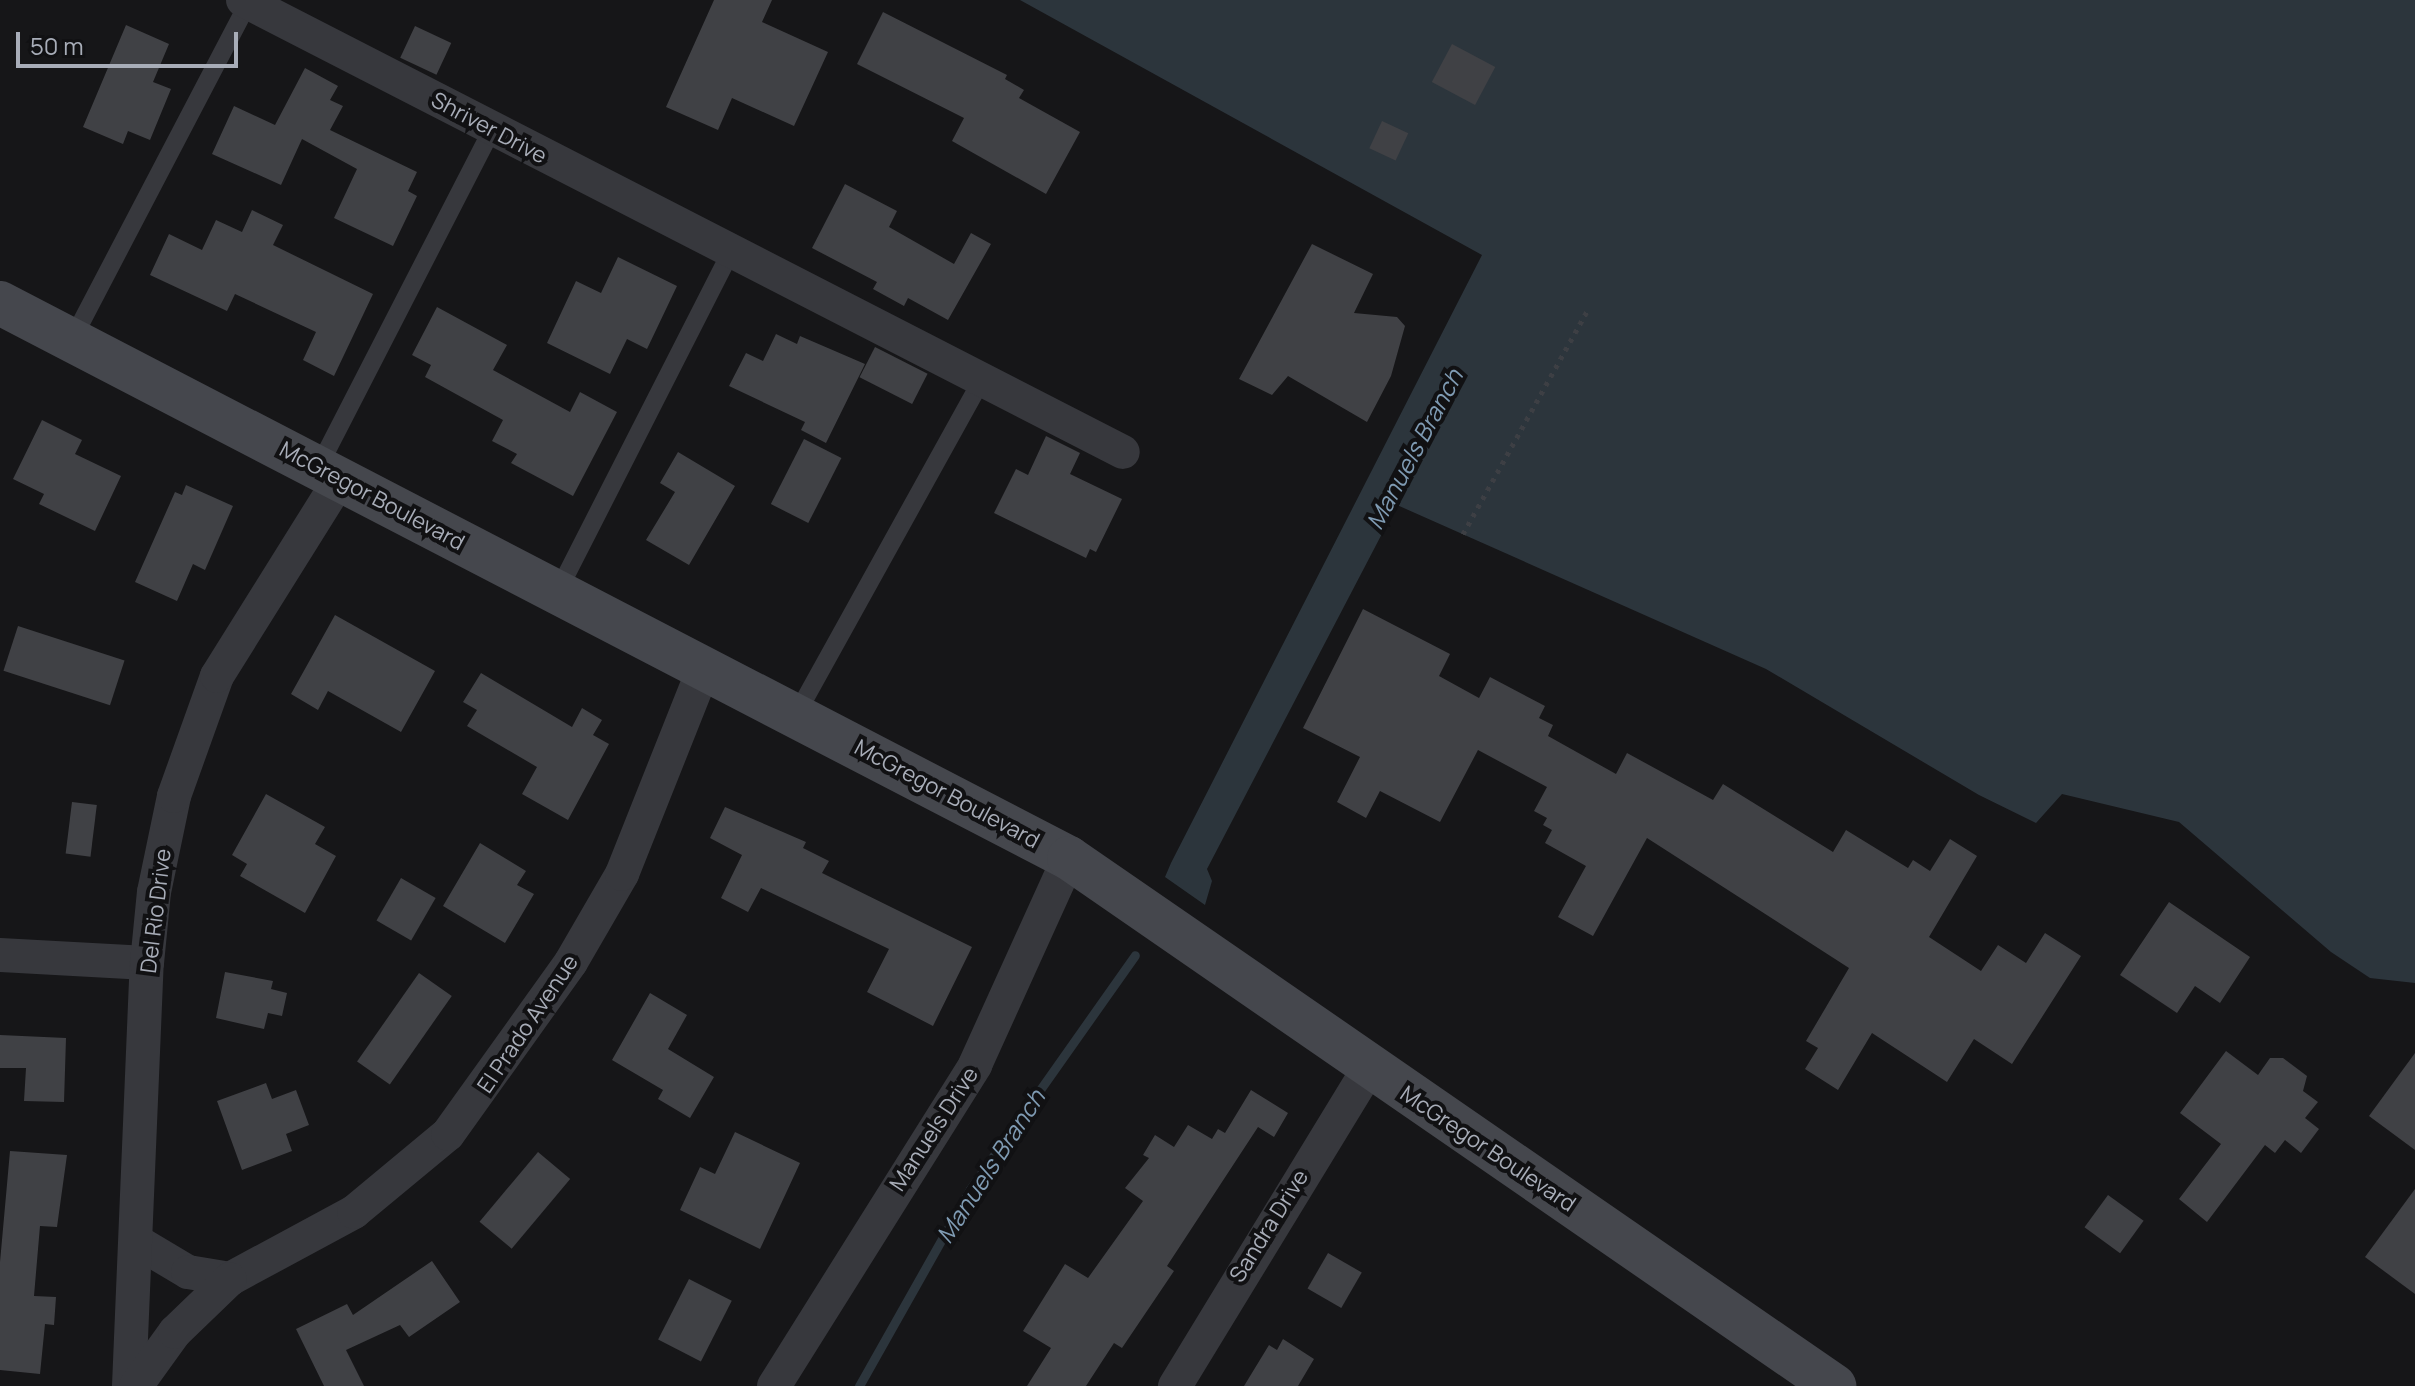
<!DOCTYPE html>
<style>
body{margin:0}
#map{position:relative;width:2415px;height:1386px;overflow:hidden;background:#161618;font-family:Manrope,sans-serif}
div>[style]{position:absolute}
.water>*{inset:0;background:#2c353c}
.stream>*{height:9px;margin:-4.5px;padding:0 4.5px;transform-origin:4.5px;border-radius:4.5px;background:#2c353c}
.building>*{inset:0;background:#404145;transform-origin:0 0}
.path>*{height:5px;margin-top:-2.5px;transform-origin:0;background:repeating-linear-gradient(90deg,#3d3f44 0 4px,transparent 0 10px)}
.service>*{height:18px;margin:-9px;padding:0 9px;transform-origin:9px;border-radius:9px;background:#37383d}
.minor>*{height:34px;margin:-17px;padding:0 17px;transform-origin:17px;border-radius:17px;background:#37383d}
.secondary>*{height:44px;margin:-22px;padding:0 22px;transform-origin:22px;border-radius:22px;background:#45474d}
span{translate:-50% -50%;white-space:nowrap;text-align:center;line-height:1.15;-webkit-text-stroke:8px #111113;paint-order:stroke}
.street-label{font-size:22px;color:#a8adb8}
.water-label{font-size:24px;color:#7f9bb3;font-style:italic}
.scale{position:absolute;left:16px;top:32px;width:222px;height:36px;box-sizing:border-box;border:4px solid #a8adb8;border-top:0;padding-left:10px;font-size:24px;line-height:28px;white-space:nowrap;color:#a8adb8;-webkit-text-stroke:6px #111113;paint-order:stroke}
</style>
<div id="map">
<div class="water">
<i style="clip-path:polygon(1020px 0,2415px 0,2415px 983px,2370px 978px,2331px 952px,2179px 822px,2062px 794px,2036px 823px,1979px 795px,1766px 669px,1397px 505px,1207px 869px,1212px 881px,1205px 905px,1165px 877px,1171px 863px,1482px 255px)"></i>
</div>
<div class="stream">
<i style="left:859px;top:1386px;width:226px;rotate:-60.6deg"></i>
<i style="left:970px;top:1189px;width:286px;rotate:-54.8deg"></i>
</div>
<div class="building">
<i style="clip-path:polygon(714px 0,772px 0,762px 22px,828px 52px,794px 126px,732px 98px,718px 130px,666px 107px)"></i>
<i style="clip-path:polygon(883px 12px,1007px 75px,1005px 79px,1024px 90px,1019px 98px,1080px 132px,1046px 194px,952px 141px,964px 118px,857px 64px)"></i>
<i style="clip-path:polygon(126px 25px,169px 44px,153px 82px,171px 89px,150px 140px,128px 131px,123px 144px,83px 127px)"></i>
<i style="left:415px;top:26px;width:40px;height:35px;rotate:25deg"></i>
<i style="left:1452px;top:44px;width:49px;height:43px;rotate:28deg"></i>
<i style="clip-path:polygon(305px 68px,338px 86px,330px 100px,343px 106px,330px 130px,417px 172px,408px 191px,417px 196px,393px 246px,334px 218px,357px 169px,302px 139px,281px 185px,212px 154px,234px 106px,275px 125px)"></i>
<i style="left:1382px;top:121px;width:29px;height:30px;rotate:25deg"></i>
<i style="clip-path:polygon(845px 184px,897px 211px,889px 227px,954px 264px,971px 233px,991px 244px,948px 320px,908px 298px,904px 306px,873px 289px,877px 282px,812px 248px)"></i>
<i style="clip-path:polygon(252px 210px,283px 225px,273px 245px,373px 294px,334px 376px,303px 360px,316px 332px,235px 294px,227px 311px,150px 275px,169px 234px,202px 250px,216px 220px,242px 232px)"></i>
<i style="clip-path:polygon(1312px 244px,1373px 274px,1354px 313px,1397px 317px,1405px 326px,1391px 376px,1367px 422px,1288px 376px,1272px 395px,1239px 379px)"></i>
<i style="clip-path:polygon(618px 257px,677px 286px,647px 349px,627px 339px,610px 374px,547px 343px,576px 281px,601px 293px)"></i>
<i style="clip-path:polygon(437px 307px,507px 345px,493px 370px,570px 412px,580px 392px,617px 412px,573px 496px,511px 463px,517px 454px,492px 441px,503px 420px,425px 377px,431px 365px,412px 355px)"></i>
<i style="clip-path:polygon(776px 334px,797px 344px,800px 336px,865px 364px,826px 443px,801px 430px,805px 422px,729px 386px,746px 353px,763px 361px)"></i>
<i style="left:875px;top:347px;width:59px;height:34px;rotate:27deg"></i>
<i style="clip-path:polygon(42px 420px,82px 440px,75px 454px,121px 476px,95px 531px,39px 504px,44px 494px,13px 479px)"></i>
<i style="clip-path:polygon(1046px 436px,1080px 453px,1070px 474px,1122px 499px,1096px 552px,1090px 549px,1086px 558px,994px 513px,1016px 469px,1028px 475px)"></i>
<i style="left:804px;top:439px;width:42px;height:73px;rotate:27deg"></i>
<i style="clip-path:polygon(678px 452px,735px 486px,689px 565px,646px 540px,675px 492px,660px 483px)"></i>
<i style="clip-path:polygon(186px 485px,233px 506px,205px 570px,193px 564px,177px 601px,135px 582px,175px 492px,182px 495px)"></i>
<i style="clip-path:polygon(1363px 609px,1450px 654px,1439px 676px,1479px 698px,1490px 677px,1545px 706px,1539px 718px,1553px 725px,1548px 736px,1616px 774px,1627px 753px,1713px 800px,1723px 784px,1833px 852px,1846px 830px,1908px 868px,1913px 860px,1930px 871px,1950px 839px,1977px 856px,1929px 937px,1981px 971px,1998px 945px,2026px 963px,2045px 933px,2081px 956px,2012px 1064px,1974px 1039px,1947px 1082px,1872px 1033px,1838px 1090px,1805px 1069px,1818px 1048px,1806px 1041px,1849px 968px,1647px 838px,1593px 936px,1558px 917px,1586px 866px,1545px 843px,1552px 830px,1543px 825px,1547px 818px,1534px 811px,1547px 787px,1478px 750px,1440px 822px,1380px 791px,1366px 818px,1337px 802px,1360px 757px,1303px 728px)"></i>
<i style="clip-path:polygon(335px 615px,435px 671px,401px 732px,328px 691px,318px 710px,291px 694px)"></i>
<i style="left:18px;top:626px;width:112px;height:47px;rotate:18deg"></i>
<i style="clip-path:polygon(481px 673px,572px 727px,582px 708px,602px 720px,593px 735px,609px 744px,568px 820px,522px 794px,537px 767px,467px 726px,477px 710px,463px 702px)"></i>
<i style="clip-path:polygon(266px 794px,325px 827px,315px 844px,336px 856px,305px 913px,240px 876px,247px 864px,232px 855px)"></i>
<i style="left:72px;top:802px;width:25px;height:52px;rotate:7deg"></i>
<i style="clip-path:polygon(725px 807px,806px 842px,803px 848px,829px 861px,822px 873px,972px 947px,933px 1026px,867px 992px,889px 949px,761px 888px,748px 912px,721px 898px,742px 855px,710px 838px)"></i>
<i style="clip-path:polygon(480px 843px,526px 871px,517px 885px,534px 894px,505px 943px,443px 906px)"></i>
<i style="left:401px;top:878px;width:40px;height:49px;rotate:30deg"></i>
<i style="clip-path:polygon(2169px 902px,2250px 957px,2220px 1003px,2195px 986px,2177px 1013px,2120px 975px)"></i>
<i style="clip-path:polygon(225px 972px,273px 981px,271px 989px,287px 993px,282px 1016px,268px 1013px,264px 1029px,216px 1018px)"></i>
<i style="left:419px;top:973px;width:40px;height:108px;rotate:35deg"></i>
<i style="clip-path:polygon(650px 993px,687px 1015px,668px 1049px,714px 1077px,690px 1118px,658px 1099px,663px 1090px,612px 1060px)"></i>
<i style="clip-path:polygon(0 1035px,66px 1038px,64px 1102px,24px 1101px,26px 1068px,0 1068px)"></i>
<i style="clip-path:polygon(2226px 1051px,2258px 1075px,2270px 1058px,2283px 1058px,2307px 1076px,2303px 1091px,2318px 1102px,2305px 1118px,2319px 1129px,2301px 1153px,2285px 1140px,2275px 1153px,2265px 1145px,2207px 1222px,2179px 1199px,2221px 1144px,2180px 1113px)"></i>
<i style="clip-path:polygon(2415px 1053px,2415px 1150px,2369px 1116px)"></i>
<i style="clip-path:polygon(266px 1083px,272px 1099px,296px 1090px,309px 1125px,286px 1134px,292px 1151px,242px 1170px,217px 1101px)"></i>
<i style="clip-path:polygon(1251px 1090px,1288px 1113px,1274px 1137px,1258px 1127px,1167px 1266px,1174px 1271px,1122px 1348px,1114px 1343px,1086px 1386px,1027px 1386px,1051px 1348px,1023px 1331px,1065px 1264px,1088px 1278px,1143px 1201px,1125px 1188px,1149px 1158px,1143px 1155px,1155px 1135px,1174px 1147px,1188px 1125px,1212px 1139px,1218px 1129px,1225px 1133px)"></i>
<i style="clip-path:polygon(735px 1132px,800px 1163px,760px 1249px,680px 1210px,700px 1167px,715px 1174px)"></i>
<i style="clip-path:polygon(10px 1151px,67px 1155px,57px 1227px,40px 1226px,34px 1296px,56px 1297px,54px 1325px,45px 1324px,40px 1374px,0 1370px,0 1262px)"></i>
<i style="left:538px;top:1152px;width:42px;height:91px;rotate:40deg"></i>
<i style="clip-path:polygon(2415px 1189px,2415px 1294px,2365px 1257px)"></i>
<i style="left:2108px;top:1195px;width:44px;height:40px;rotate:36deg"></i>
<i style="left:1328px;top:1253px;width:39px;height:41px;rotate:30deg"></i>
<i style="clip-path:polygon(432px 1261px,460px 1302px,409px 1337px,400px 1325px,346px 1350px,364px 1386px,324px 1386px,296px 1329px,347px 1304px,353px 1315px)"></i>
<i style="left:689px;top:1279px;width:48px;height:68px;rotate:27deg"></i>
<i style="clip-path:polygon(1283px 1339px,1314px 1359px,1298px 1386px,1244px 1386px,1269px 1345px,1277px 1350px)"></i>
</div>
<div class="path">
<i style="left:1463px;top:534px;width:257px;rotate:-60.9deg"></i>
</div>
<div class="service">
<i style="left:73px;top:338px;width:378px;rotate:-62.4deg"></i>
<i style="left:318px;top:468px;width:380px;rotate:-62.8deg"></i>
<i style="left:557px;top:593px;width:381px;rotate:-63deg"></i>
<i style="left:796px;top:715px;width:382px;rotate:-61deg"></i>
</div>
<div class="minor">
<i style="left:243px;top:0;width:989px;rotate:27.19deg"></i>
<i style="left:0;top:955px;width:147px;rotate:3.1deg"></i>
<i style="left:139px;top:1243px;width:57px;rotate:30.6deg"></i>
<i style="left:188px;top:1272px;width:43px;rotate:9.5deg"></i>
<i style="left:230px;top:1279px;width:141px;rotate:-28.4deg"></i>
<i style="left:354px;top:1212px;width:122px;rotate:-39.7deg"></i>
<i style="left:448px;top:1134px;width:211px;rotate:-54.4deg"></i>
<i style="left:571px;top:962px;width:102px;rotate:-59.9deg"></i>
<i style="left:622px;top:874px;width:222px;rotate:-68.3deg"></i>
<i style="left:129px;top:1386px;width:423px;rotate:-87.6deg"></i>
<i style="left:147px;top:963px;width:71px;rotate:-84.4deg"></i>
<i style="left:154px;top:892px;width:98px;rotate:-78.2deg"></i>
<i style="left:174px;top:796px;width:127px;rotate:-70.3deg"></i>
<i style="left:217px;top:676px;width:232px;rotate:-58deg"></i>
<i style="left:136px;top:1386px;width:67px;rotate:-54.2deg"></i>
<i style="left:175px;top:1332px;width:76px;rotate:-43.9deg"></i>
<i style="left:774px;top:1386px;width:379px;rotate:-57.9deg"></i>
<i style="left:975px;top:1065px;width:227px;rotate:-65.6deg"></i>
<i style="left:1175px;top:1386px;width:370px;rotate:-58.6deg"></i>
</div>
<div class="secondary">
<i style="left:0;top:303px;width:1204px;rotate:27.44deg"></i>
<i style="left:1069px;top:858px;width:930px;rotate:34.61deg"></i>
</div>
<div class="street-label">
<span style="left:489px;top:128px;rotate:28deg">Shriver Drive</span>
<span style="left:372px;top:496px;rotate:28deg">McGregor Boulevard</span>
<span style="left:947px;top:794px;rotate:28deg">McGregor Boulevard</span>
<span style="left:156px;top:911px;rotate:-83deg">Del Rio Drive</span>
<span style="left:528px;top:1024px;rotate:-56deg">El Prado Avenue</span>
<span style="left:934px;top:1129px;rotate:-57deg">Manuels Drive</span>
<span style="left:1488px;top:1149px;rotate:34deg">McGregor Boulevard</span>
<span style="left:1269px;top:1226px;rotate:-58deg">Sandra Drive</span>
</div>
<div class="water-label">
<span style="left:1414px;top:449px;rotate:-62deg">Manuels Branch</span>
<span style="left:990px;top:1166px;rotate:-57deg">Manuels Branch</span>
</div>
<div class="scale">50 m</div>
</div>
